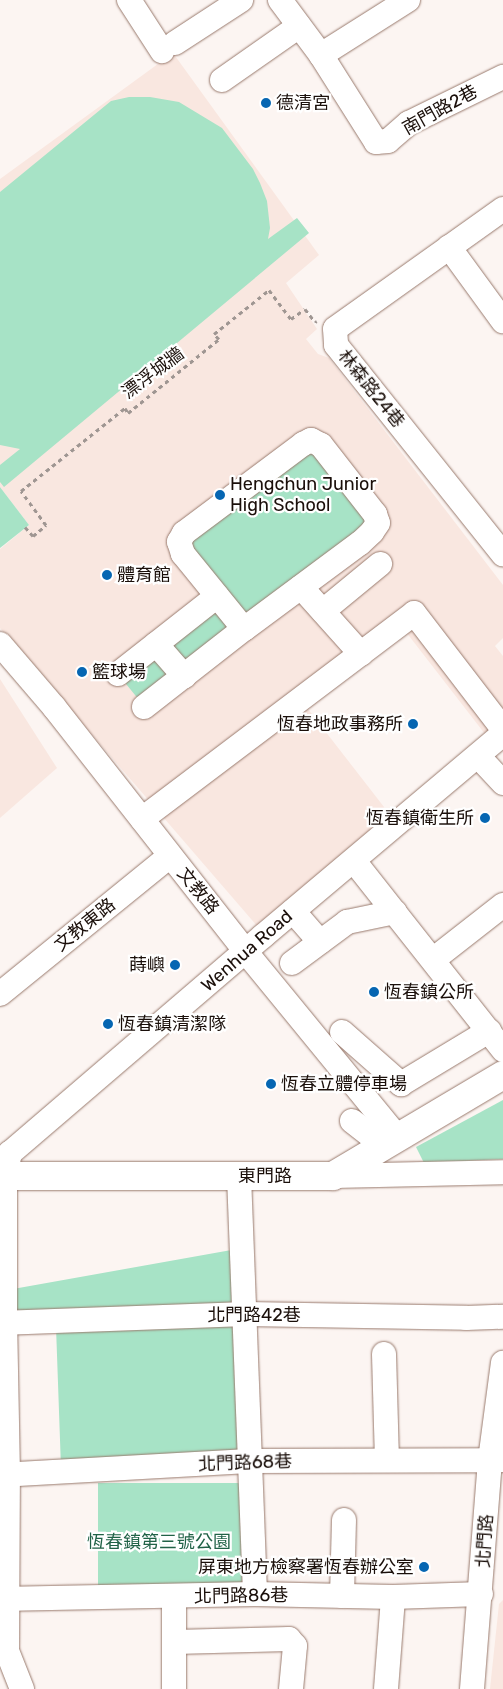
<!DOCTYPE html>
<meta charset="utf-8">
<style>
body{margin:0}
#map{position:relative;width:503px;height:1689px;overflow:hidden;background:#fcf5f2;font-family:Rubik,"Noto Sans TC",sans-serif}
div>[style]{position:absolute}
.built>*{inset:0;background:#f9e7e0}
.green>*{inset:0;background:#a7e3c6;transform-origin:0 0}
.path>*{height:3px;margin-top:-1.5px;transform-origin:0;background:repeating-linear-gradient(90deg,#9f9692 0 4px,transparent 0 8px)}
.roads{filter:drop-shadow(0 0 1px #997a6d) drop-shadow(0 0 1px #997a6d)}
.minor>*{height:24px;margin:-12px;padding:0 12px;transform-origin:12px;border-radius:12px;background:#fff}
.major>*{height:28px;margin:-14px;padding:0 14px;transform-origin:14px;border-radius:14px;background:#fff}
.dots>*{width:14px;height:14px;translate:-50% -50%;box-sizing:border-box;border:2px solid #fff;border-radius:50%}
span{translate:-50% -50%;white-space:nowrap;text-align:center;line-height:1.15;-webkit-text-stroke:4.5px #fff;paint-order:stroke}
.poi-label{font-size:18px;color:#1a0f0a}
.left{translate:0 -50%;text-align:left}
.right{translate:-100% -50%;text-align:right}
.street-label{font-size:18px;color:#1a0f0a}
.park-label{font-size:18px;color:#216247}
</style>
<div id="map">
<div class="built">
<i style="clip-path:polygon(173px 53px,319px 255px,286px 283px,317px 329px,306px 339px,318px 354px,329px 358px,503px 585px,503px 638px,495px 646px,503px 656px,503px 720px,485px 734px,406px 632px,308px 709px,391px 816px,257px 926px,0 628px,0 549px,29px 525px,0 487px,0 179px)"></i>
<i style="clip-path:polygon(0 679px,57px 768px,0 818px)"></i>
<i style="clip-path:polygon(503px 1600px,503px 1689px,490px 1689px,499px 1604px)"></i>
</div>
<div class="green">
<i style="clip-path:polygon(129px 97px,150px 97px,179px 102px,222px 128px,253px 169px,260px 183px,267px 201px,270px 228px,268px 239px,297px 218px,309px 233px,4px 487px,0 482px,0 465px,20px 449px,0 445px,0 192px,111px 101px)"></i>
<i style="clip-path:polygon(313px 446px,367px 514px,367px 525px,249px 615px,237px 614px,187px 539px)"></i>
<i style="clip-path:polygon(0 487px,29px 525px,0 548px)"></i>
<i style="left:214px;top:604px;width:32px;height:65px;rotate:51deg"></i>
<i style="left:156px;top:651px;width:32px;height:44px;rotate:51deg"></i>
<i style="clip-path:polygon(503px 1100px,503px 1159px,424px 1163px,416px 1147px)"></i>
<i style="clip-path:polygon(237px 1249px,242px 1469px,61px 1468px,56px 1327px,16px 1324px,13px 1289px)"></i>
<i style="left:98px;top:1483px;width:144px;height:119px"></i>
</div>
<div class="path">
<i style="left:25px;top:527px;width:12px;rotate:48deg"></i>
<i style="left:33px;top:536px;width:17px;rotate:-40deg"></i>
<i style="left:46px;top:525px;width:42px;rotate:-126.3deg"></i>
<i style="left:21px;top:491px;width:133px;rotate:-38.6deg"></i>
<i style="left:125px;top:408px;width:6px;rotate:59deg"></i>
<i style="left:128px;top:413px;width:117px;rotate:-39.1deg"></i>
<i style="left:219px;top:339px;width:7px;rotate:-135deg"></i>
<i style="left:214px;top:334px;width:70px;rotate:-38.7deg"></i>
<i style="left:269px;top:290px;width:36px;rotate:53deg"></i>
<i style="left:291px;top:319px;width:17px;rotate:-36deg"></i>
<i style="left:305px;top:309px;width:16px;rotate:52deg"></i>
<i style="left:315px;top:322px;width:2px;rotate:-27deg"></i>
</div>
<div class="roads">
<div class="minor">
<i style="left:129px;top:0;width:61px;rotate:57.1deg"></i>
<i style="left:280px;top:0;width:69px;rotate:53.3deg"></i>
<i style="left:321px;top:55px;width:103px;rotate:57.7deg"></i>
<i style="left:376px;top:142px;width:12px;rotate:-5deg"></i>
<i style="left:388px;top:141px;width:28px;rotate:-41deg"></i>
<i style="left:409px;top:123px;width:105px;rotate:-26.1deg"></i>
<i style="left:175px;top:43px;width:79px;rotate:-33.1deg"></i>
<i style="left:321px;top:55px;width:103px;rotate:-32.3deg"></i>
<i style="left:222px;top:80px;width:94px;rotate:-35deg"></i>
<i style="left:503px;top:209px;width:206px;rotate:144.5deg"></i>
<i style="left:335px;top:329px;width:16px;rotate:86deg"></i>
<i style="left:336px;top:345px;width:268px;rotate:51.4deg"></i>
<i style="left:449px;top:247px;width:92px;rotate:53.9deg"></i>
<i style="left:311px;top:440px;width:11px;rotate:27deg"></i>
<i style="left:321px;top:445px;width:88px;rotate:52deg"></i>
<i style="left:375px;top:514px;width:9px;rotate:72deg"></i>
<i style="left:378px;top:523px;width:11px;rotate:124deg"></i>
<i style="left:372px;top:532px;width:16px;rotate:137deg"></i>
<i style="left:360px;top:543px;width:144px;rotate:143.4deg"></i>
<i style="left:244px;top:629px;width:97px;rotate:-129.1deg"></i>
<i style="left:183px;top:554px;width:13px;rotate:-108deg"></i>
<i style="left:179px;top:542px;width:10px;rotate:-61deg"></i>
<i style="left:184px;top:533px;width:149px;rotate:-36.8deg"></i>
<i style="left:303px;top:444px;width:9px;rotate:-27deg"></i>
<i style="left:301px;top:587px;width:90px;rotate:48.2deg"></i>
<i style="left:323px;top:611px;width:74px;rotate:-39.5deg"></i>
<i style="left:0;top:644px;width:83px;rotate:49.4deg"></i>
<i style="left:54px;top:707px;width:310px;rotate:51.9deg"></i>
<i style="left:245px;top:951px;width:240px;rotate:50.7deg"></i>
<i style="left:156px;top:644px;width:43px;rotate:48.8deg"></i>
<i style="left:118px;top:674px;width:126px;rotate:-38.2deg"></i>
<i style="left:144px;top:707px;width:127px;rotate:-38deg"></i>
<i style="left:478px;top:756px;width:37px;rotate:47deg"></i>
<i style="left:142px;top:819px;width:341px;rotate:-37.1deg"></i>
<i style="left:414px;top:613px;width:146px;rotate:52.5deg"></i>
<i style="left:354px;top:861px;width:241px;rotate:51.7deg"></i>
<i style="left:293px;top:911px;width:41px;rotate:48.9deg"></i>
<i style="left:434px;top:959px;width:88px;rotate:-38deg"></i>
<i style="left:292px;top:963px;width:69px;rotate:-36.7deg"></i>
<i style="left:347px;top:922px;width:49px;rotate:-11.8deg"></i>
<i style="left:0;top:994px;width:219px;rotate:-39.1deg"></i>
<i style="left:342px;top:1032px;width:79px;rotate:41.4deg"></i>
<i style="left:401px;top:1084px;width:103px;rotate:-31.1deg"></i>
<i style="left:352px;top:1121px;width:39px;rotate:38deg"></i>
<i style="left:239px;top:1176px;width:418px;rotate:87.8deg"></i>
<i style="left:333px;top:1176px;width:170px;rotate:-1.3deg"></i>
<i style="left:0;top:1323px;width:246px;rotate:-2.1deg"></i>
<i style="left:246px;top:1314px;width:220px;rotate:1deg"></i>
<i style="left:466px;top:1318px;width:37px;rotate:-2deg"></i>
<i style="left:384px;top:1354px;width:106px;rotate:88.4deg"></i>
<i style="left:0;top:1475px;width:249px;rotate:-3.2deg"></i>
<i style="left:249px;top:1461px;width:254px;rotate:-0.2deg"></i>
<i style="left:342px;top:1596px;width:76px;rotate:-88.5deg"></i>
<i style="left:174px;top:1597px;width:92px;rotate:90deg"></i>
<i style="left:0;top:1599px;width:255px;rotate:-1.1deg"></i>
<i style="left:255px;top:1594px;width:138px;rotate:1.2deg"></i>
<i style="left:393px;top:1597px;width:88px;rotate:-2deg"></i>
<i style="left:175px;top:1642px;width:114px;rotate:-1.5deg"></i>
<i style="left:289px;top:1639px;width:9px;rotate:49deg"></i>
<i style="left:295px;top:1646px;width:43px;rotate:95.3deg"></i>
<i style="left:22px;top:1689px;width:41px;rotate:-111.5deg"></i>
<i style="left:7px;top:1651px;width:176px;rotate:-89.7deg"></i>
<i style="left:8px;top:1475px;width:152px;rotate:-91.1deg"></i>
<i style="left:5px;top:1323px;width:147px;rotate:-90deg"></i>
<i style="left:5px;top:1176px;width:24px;rotate:-78deg"></i>
<i style="left:10px;top:1153px;width:333px;rotate:-40.6deg"></i>
<i style="left:263px;top:936px;width:314px;rotate:-40.1deg"></i>
<i style="left:386px;top:1689px;width:92px;rotate:-85.6deg"></i>
<i style="left:472px;top:1689px;width:230px;rotate:-85.5deg"></i>
<i style="left:490px;top:1460px;width:98px;rotate:-82.4deg"></i>
</div>
<div class="major">
<i style="left:0;top:1176px;width:333px"></i>
<i style="left:333px;top:1176px;width:198px;rotate:-30.7deg"></i>
</div>
</div>
<div class="dots">
<i style="left:266px;top:103px;background:#0666b2"></i>
<i style="left:220px;top:495px;background:#0666b2"></i>
<i style="left:107px;top:575px;background:#0666b2"></i>
<i style="left:82px;top:672px;background:#0666b2"></i>
<i style="left:413px;top:724px;background:#0666b2"></i>
<i style="left:485px;top:818px;background:#0666b2"></i>
<i style="left:175px;top:965px;background:#0666b2"></i>
<i style="left:374px;top:992px;background:#0666b2"></i>
<i style="left:108px;top:1024px;background:#0666b2"></i>
<i style="left:271px;top:1084px;background:#0666b2"></i>
<i style="left:424px;top:1567px;background:#0666b2"></i>
</div>
<div class="poi-label">
<span class="left" style="left:276px;top:103px">德清宮</span>
<span class="left" style="left:230px;top:495px">Hengchun Junior<br>High School</span>
<span class="left" style="left:117px;top:575px">體育館</span>
<span class="left" style="left:92px;top:672px">籃球場</span>
<span class="right" style="left:403px;top:724px">恆春地政事務所</span>
<span class="right" style="left:474px;top:818px">恆春鎮衛生所</span>
<span class="right" style="left:165px;top:965px">蒔嶼</span>
<span class="left" style="left:384px;top:992px">恆春鎮公所</span>
<span class="left" style="left:118px;top:1024px">恆春鎮清潔隊</span>
<span class="left" style="left:281px;top:1084px">恆春立體停車場</span>
<span class="right" style="left:414px;top:1567px">屏東地方檢察署恆春辦公室</span>
</div>
<div class="street-label">
<span style="left:440px;top:110px;rotate:-29deg">南門路2巷</span>
<span style="left:153px;top:373px;rotate:-37deg">漂浮城牆</span>
<span style="left:371px;top:389px;rotate:51deg">林森路24巷</span>
<span style="left:198px;top:891px;rotate:51deg">文教路</span>
<span style="left:85px;top:925px;rotate:-39deg">文教東路</span>
<span style="left:247px;top:951px;rotate:-41deg">Wenhua Road</span>
<span style="left:265px;top:1176px">東門路</span>
<span style="left:254px;top:1315px">北門路42巷</span>
<span style="left:245px;top:1463px;rotate:-2deg">北門路68巷</span>
<span style="left:485px;top:1541px;rotate:-86deg">北門路</span>
<span style="left:241px;top:1596px;rotate:-1deg">北門路86巷</span>
</div>
<div class="park-label">
<span style="left:159px;top:1542px">恆春鎮第三號公園</span>
</div>
</div>
